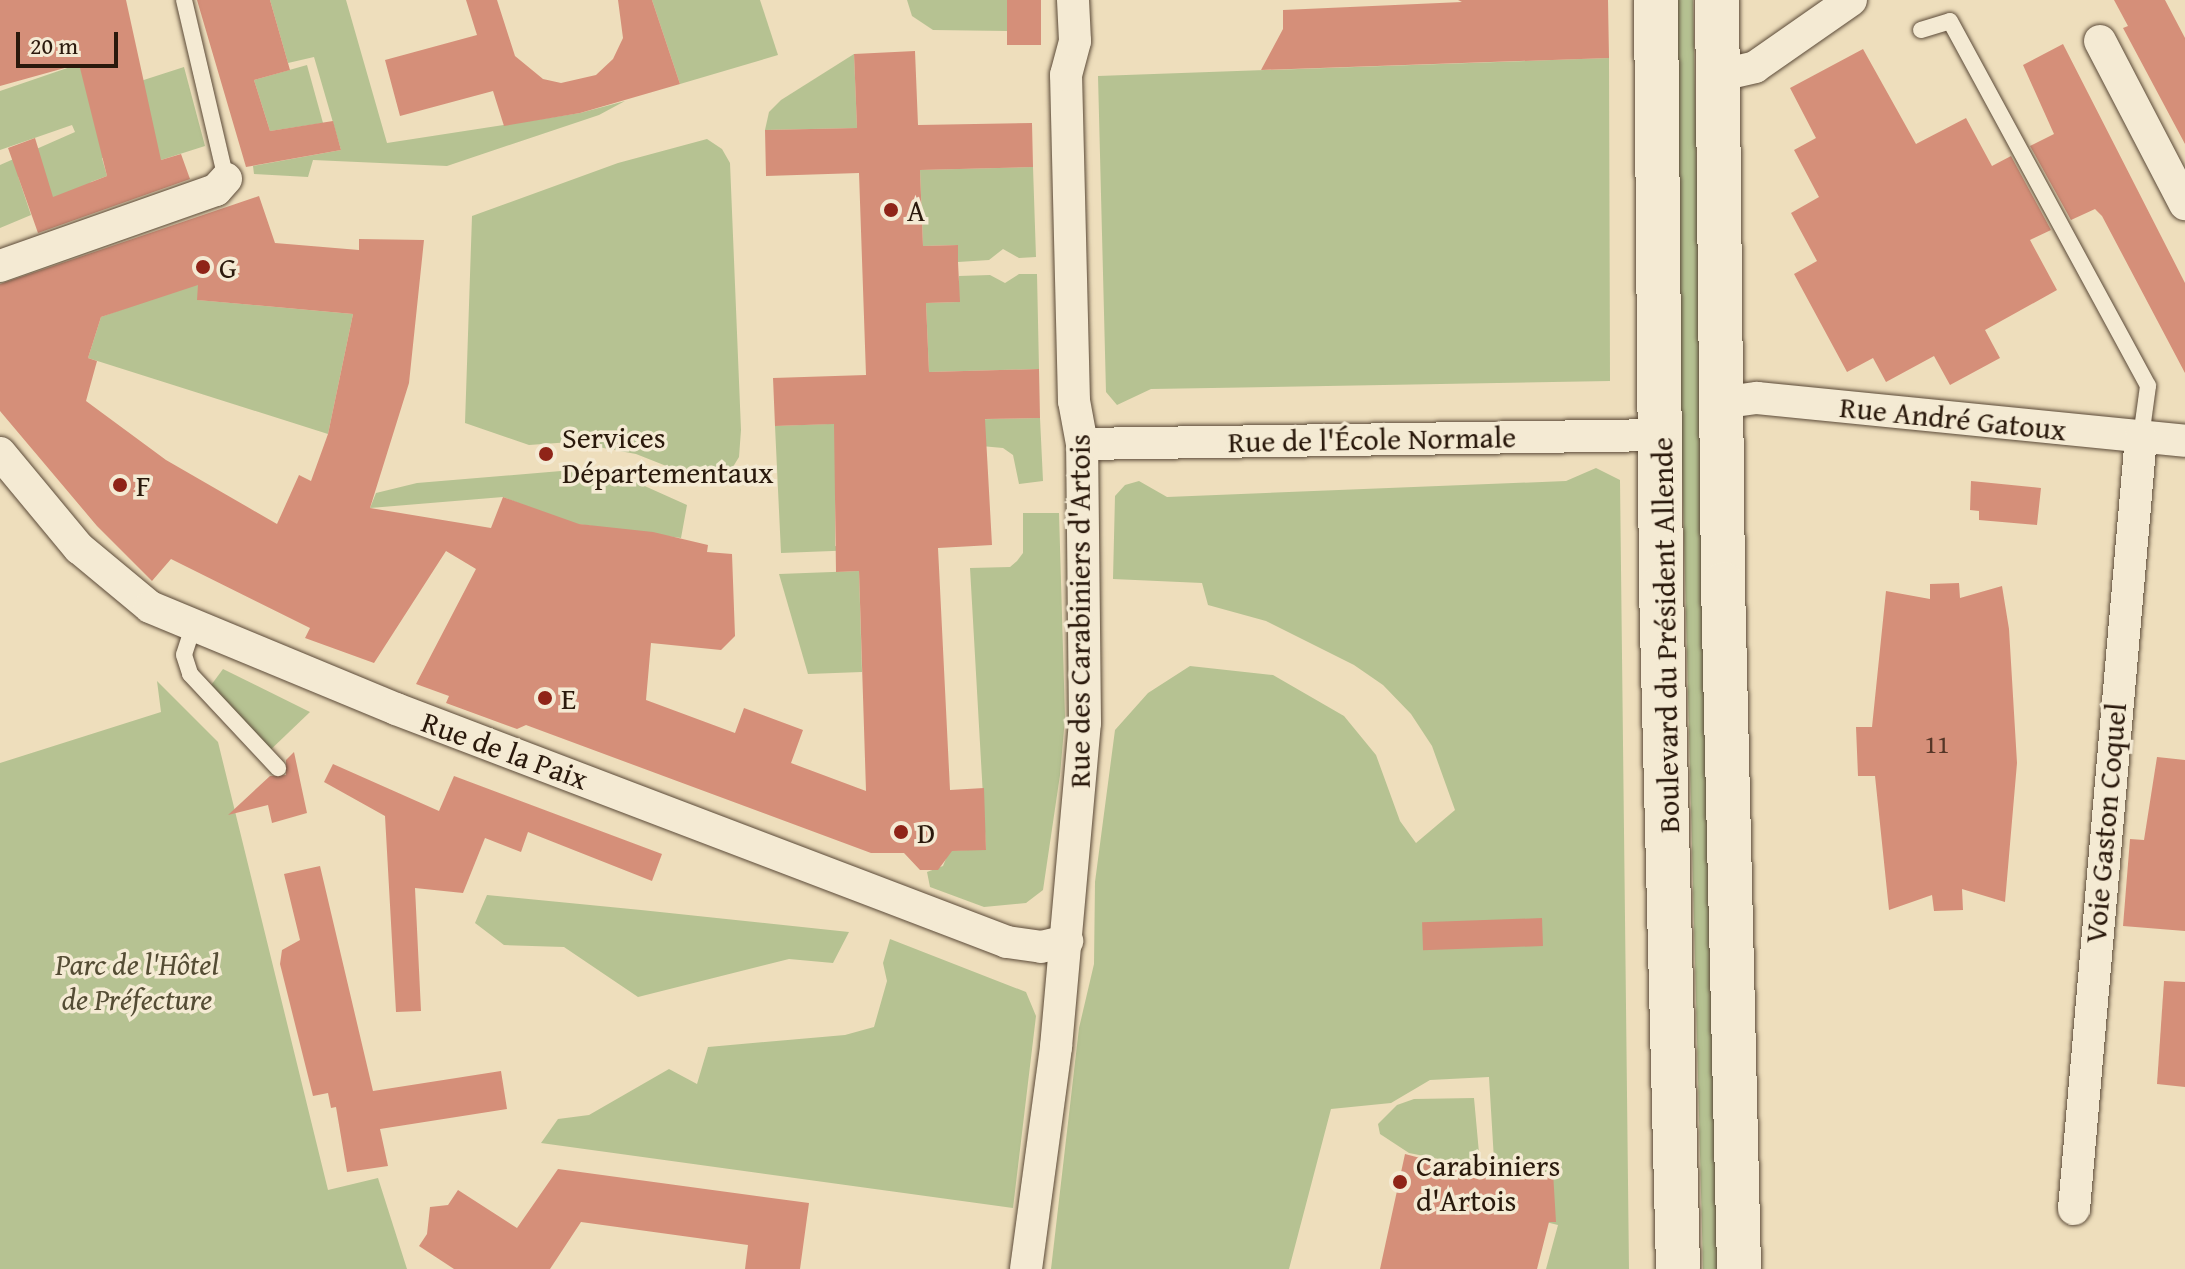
<!DOCTYPE html>
<meta charset="utf-8">
<style>
body{margin:0}
#map{position:relative;width:2185px;height:1269px;overflow:hidden;background:#eedebc;font-family:"Gentium Book Plus",serif}
div>[style]{position:absolute}
.green>*{inset:0;background:#b6c292}
.building>*{inset:0;background:#d58f79;transform-origin:0 0}
.roads{filter:drop-shadow(0 0 2px #5b4a38) drop-shadow(0 0 2px #5b4a38)}
.lane>*{height:16px;margin:-8px;padding:0 8px;transform-origin:8px;border-radius:8px;background:#f4ead3}
.street>*{height:32px;margin:-16px;padding:0 16px;transform-origin:16px;border-radius:16px;background:#f4ead3}
.secondary>*{height:44px;margin:-22px;padding:0 22px;transform-origin:22px;border-radius:22px;background:#f4ead3}
.dots>*{width:22px;height:22px;translate:-50% -50%;box-sizing:border-box;border:4px solid #f4ead3;border-radius:50%}
span{translate:-50% -50%;white-space:nowrap;text-align:center;line-height:1.15;-webkit-text-stroke:7px #f4ead3;paint-order:stroke}
.number-label{font-size:26px;color:#553627}
.number-label span{-webkit-text-stroke-width:0}
.poi-label{font-size:30px;color:#2a190c}
.left{translate:0 -50%;text-align:left}
.street-label{font-size:30px;color:#2a190c}
.park-label{font-size:30px;color:#544c34;font-style:italic}
.scale{position:absolute;left:16px;top:32px;width:102px;height:36px;box-sizing:border-box;border:4px solid #2a190c;border-top:0;padding-left:10px;font-size:24px;line-height:28px;white-space:nowrap;color:#2a190c;-webkit-text-stroke:6px #f4ead3;paint-order:stroke}
</style>
<div id="map">
<div class="green">
<i style="clip-path:polygon(270px 0,346px 0,387px 143px,580px 113px,625px 101px,599px 115px,447px 166px,313px 160px,308px 177px,254px 174px,253px 166px,341px 150px,314px 57px,288px 63px)"></i>
<i style="clip-path:polygon(652px 0,760px 0,778px 55px,680px 84px)"></i>
<i style="clip-path:polygon(907px 0,1007px 0,1008px 31px,933px 30px,912px 16px)"></i>
<i style="clip-path:polygon(1670px 0,1693px 0,1721px 1269px,1703px 1269px)"></i>
<i style="clip-path:polygon(854px 54px,857px 128px,765px 130px,769px 112px,781px 100px)"></i>
<i style="clip-path:polygon(1609px 58px,1610px 381px,1151px 389px,1117px 405px,1106px 392px,1098px 76px)"></i>
<i style="clip-path:polygon(79px 64px,119px 88px,184px 67px,205px 146px,161px 160px,102px 158px,107px 176px,91px 182px,61px 223px,18px 176px,31px 215px,0 228px,0 165px,75px 132px,72px 125px,0 150px,0 91px)"></i>
<i style="clip-path:polygon(307px 65px,323px 123px,270px 131px,254px 80px)"></i>
<i style="clip-path:polygon(707px 139px,722px 149px,730px 163px,741px 430px,739px 457px,728px 475px,712px 484px,636px 454px,571px 442px,529px 445px,465px 423px,472px 216px,618px 163px)"></i>
<i style="clip-path:polygon(1033px 167px,1036px 257px,1019px 258px,1003px 249px,989px 260px,958px 262px,957px 245px,923px 246px,920px 170px)"></i>
<i style="clip-path:polygon(1019px 274px,1037px 274px,1039px 369px,929px 372px,926px 303px,959px 302px,959px 276px,990px 275px,1005px 283px)"></i>
<i style="clip-path:polygon(191px 284px,198px 285px,198px 300px,353px 314px,328px 434px,88px 358px,101px 317px)"></i>
<i style="clip-path:polygon(1040px 418px,1043px 481px,1019px 484px,1013px 455px,1003px 448px,948px 443px,945px 420px)"></i>
<i style="clip-path:polygon(855px 423px,835px 462px,835px 546px,858px 550px,781px 553px,775px 426px)"></i>
<i style="clip-path:polygon(1596px 468px,1620px 480px,1629px 1269px,1546px 1269px,1558px 1225px,1497px 1210px,1489px 1077px,1430px 1080px,1391px 1103px,1331px 1109px,1289px 1269px,1051px 1269px,1079px 1028px,1094px 964px,1095px 882px,1115px 730px,1148px 693px,1190px 666px,1273px 675px,1344px 716px,1376px 755px,1400px 821px,1416px 843px,1455px 810px,1432px 746px,1411px 714px,1383px 685px,1354px 665px,1266px 621px,1208px 605px,1202px 583px,1113px 579px,1115px 496px,1125px 485px,1139px 481px,1167px 497px,1566px 481px)"></i>
<i style="clip-path:polygon(561px 471px,629px 479px,687px 505px,681px 538px,570px 523px,503px 497px,370px 508px,376px 493px,417px 483px)"></i>
<i style="clip-path:polygon(1023px 513px,1059px 513px,1065px 718px,1060px 775px,1043px 890px,1026px 903px,984px 907px,930px 887px,927px 872px,943px 866px,949px 851px,986px 849px,970px 568px,1010px 567px,1017px 561px,1023px 553px)"></i>
<i style="clip-path:polygon(859px 571px,862px 672px,808px 674px,779px 574px)"></i>
<i style="clip-path:polygon(223px 669px,310px 712px,264px 756px,206px 692px)"></i>
<i style="clip-path:polygon(157px 681px,218px 742px,328px 1190px,378px 1178px,407px 1269px,0 1269px,0 763px,161px 712px)"></i>
<i style="clip-path:polygon(487px 895px,641px 910px,849px 932px,833px 963px,789px 959px,638px 997px,564px 947px,504px 945px,475px 923px)"></i>
<i style="clip-path:polygon(890px 939px,1026px 992px,1036px 1016px,1013px 1208px,541px 1143px,558px 1119px,589px 1115px,669px 1069px,697px 1084px,708px 1047px,845px 1035px,874px 1027px,887px 981px,883px 963px)"></i>
<i style="clip-path:polygon(1474px 1098px,1479px 1153px,1474px 1166px,1409px 1153px,1380px 1134px,1378px 1124px,1397px 1105px,1414px 1099px)"></i>
</div>
<div class="building">
<i style="clip-path:polygon(0 0,126px 0,161px 160px,181px 154px,190px 179px,38px 233px,8px 148px,35px 138px,53px 197px,107px 176px,79px 64px,0 86px)"></i>
<i style="clip-path:polygon(197px 0,270px 0,290px 70px,254px 80px,270px 131px,333px 121px,341px 150px,246px 167px)"></i>
<i style="clip-path:polygon(466px 0,497px 0,515px 56px,543px 79px,561px 83px,596px 75px,613px 59px,623px 38px,618px 0,652px 0,680px 84px,580px 113px,504px 126px,493px 91px,400px 116px,385px 60px,477px 35px)"></i>
<i style="left:1007px;top:0;width:34px;height:45px"></i>
<i style="clip-path:polygon(1458px 0,1608px 0,1609px 58px,1261px 70px,1283px 29px,1283px 10px,1462px 2px)"></i>
<i style="clip-path:polygon(2114px 0,2165px 0,2185px 38px,2185px 144px,2123px 28px,2128px 26px)"></i>
<i style="clip-path:polygon(2063px 44px,2185px 283px,2185px 373px,2102px 216px,2095px 209px,2071px 220px,2030px 146px,2054px 134px,2023px 65px)"></i>
<i style="clip-path:polygon(1863px 49px,1916px 144px,1966px 118px,1992px 166px,2011px 156px,2051px 230px,2030px 240px,2057px 290px,1985px 330px,2000px 358px,1950px 385px,1934px 356px,1886px 382px,1873px 358px,1847px 372px,1794px 274px,1817px 261px,1791px 213px,1819px 197px,1794px 150px,1816px 138px,1790px 88px)"></i>
<i style="clip-path:polygon(evenodd,915px 51px,918px 125px,1032px 123px,1033px 167px,920px 170px,923px 246px,958px 245px,958px 262px,960px 302px,926px 303px,929px 372px,1039px 369px,1040px 418px,985px 419px,992px 545px,938px 548px,950px 790px,984px 788px,986px 850px,952px 851px,938px 870px,920px 870px,904px 853px,871px 853px,526px 725px,517px 729px,446px 703px,449px 696px,416px 684px,476px 569px,446px 551px,374px 663px,305px 638px,310px 628px,171px 559px,152px 581px,97px 526px,0 411px,0 284px,259px 196px,275px 243px,359px 250px,359px 239px,424px 240px,409px 383px,370px 508px,491px 528px,503px 497px,579px 524px,653px 532px,708px 545px,707px 552px,732px 554px,735px 636px,721px 650px,651px 643px,646px 700px,735px 733px,744px 708px,803px 730px,791px 763px,866px 791px,859px 571px,836px 572px,834px 424px,775px 426px,773px 378px,866px 375px,859px 173px,766px 176px,765px 130px,857px 128px,854px 54px,915px 51px,198px 285px,197px 300px,353px 314px,328px 434px,311px 481px,299px 475px,277px 524px,166px 460px,86px 401px,97px 361px,88px 358px,101px 317px,198px 285px)"></i>
<i style="clip-path:polygon(1971px 481px,2041px 488px,2037px 525px,1979px 520px,1979px 511px,1970px 510px)"></i>
<i style="clip-path:polygon(1959px 583px,1960px 598px,2002px 586px,2009px 629px,2017px 763px,2005px 902px,1962px 889px,1963px 910px,1934px 911px,1932px 895px,1889px 910px,1875px 776px,1858px 776px,1856px 727px,1872px 727px,1886px 591px,1930px 599px,1930px 584px)"></i>
<i style="clip-path:polygon(294px 752px,307px 813px,272px 823px,268px 805px,228px 815px,270px 776px,286px 775px,286px 760px)"></i>
<i style="clip-path:polygon(2157px 757px,2185px 760px,2185px 931px,2123px 926px,2130px 839px,2144px 840px)"></i>
<i style="clip-path:polygon(333px 764px,439px 811px,454px 776px,662px 854px,652px 881px,528px 832px,521px 852px,485px 838px,463px 893px,415px 888px,421px 1011px,396px 1012px,385px 816px,324px 782px)"></i>
<i style="clip-path:polygon(320px 866px,373px 1091px,501px 1071px,507px 1109px,380px 1129px,388px 1166px,347px 1172px,336px 1107px,331px 1108px,328px 1093px,313px 1096px,280px 964px,282px 950px,300px 940px,284px 874px)"></i>
<i style="left:1542px;top:918px;width:28px;height:120px;rotate:88deg"></i>
<i style="clip-path:polygon(2164px 981px,2185px 982px,2185px 1087px,2157px 1084px)"></i>
<i style="clip-path:polygon(1405px 1154px,1485px 1175px,1553px 1172px,1556px 1222px,1549px 1222px,1537px 1269px,1380px 1269px)"></i>
<i style="clip-path:polygon(558px 1169px,809px 1203px,800px 1269px,745px 1269px,748px 1245px,581px 1222px,550px 1269px,454px 1269px,419px 1246px,427px 1234px,430px 1207px,448px 1205px,458px 1190px,517px 1228px)"></i>
</div>
<div class="roads">
<div class="lane">
<i style="left:184px;top:0;width:184px;rotate:76.8deg"></i>
<i style="left:1921px;top:30px;width:30px;rotate:-17deg"></i>
<i style="left:1950px;top:21px;width:415px;rotate:61.5deg"></i>
<i style="left:2148px;top:386px;width:51px;rotate:97.8deg"></i>
<i style="left:193px;top:627px;width:29px;rotate:108deg"></i>
<i style="left:184px;top:655px;width:20px;rotate:72deg"></i>
<i style="left:190px;top:674px;width:129px;rotate:46.9deg"></i>
</div>
<div class="street">
<i style="left:2100px;top:41px;width:184px;rotate:62.5deg"></i>
<i style="left:1717px;top:76px;width:39px;rotate:-13deg"></i>
<i style="left:1755px;top:67px;width:117px;rotate:-34.9deg"></i>
<i style="left:0;top:266px;width:229px;rotate:-19.4deg"></i>
<i style="left:216px;top:190px;width:15px;rotate:-48deg"></i>
<i style="left:1720px;top:403px;width:37px;rotate:-8deg"></i>
<i style="left:1757px;top:398px;width:430px;rotate:5.7deg"></i>
<i style="left:1082px;top:444px;width:580px;rotate:-0.89deg"></i>
<i style="left:0;top:453px;width:124px;rotate:50.3deg"></i>
<i style="left:79px;top:548px;width:92px;rotate:39.7deg"></i>
<i style="left:150px;top:607px;width:266px;rotate:22.5deg"></i>
<i style="left:396px;top:709px;width:654px;rotate:20.87deg"></i>
<i style="left:1007px;top:942px;width:34px;rotate:8deg"></i>
<i style="left:1041px;top:947px;width:27px;rotate:-13deg"></i>
<i style="left:2074px;top:1209px;width:775px;rotate:-85.04deg"></i>
<i style="left:1026px;top:1269px;width:224px;rotate:-82.3deg"></i>
<i style="left:1056px;top:1047px;width:325px;rotate:-84.9deg"></i>
<i style="left:1085px;top:723px;width:279px;rotate:-90.6deg"></i>
<i style="left:1082px;top:444px;width:44px;rotate:-100.5deg"></i>
<i style="left:1074px;top:401px;width:326px;rotate:-91.4deg"></i>
<i style="left:1066px;top:75px;width:35px;rotate:-75deg"></i>
<i style="left:1075px;top:41px;width:41px;rotate:-92.8deg"></i>
</div>
<div class="secondary">
<i style="left:1656px;top:0;width:587px;rotate:89.51deg"></i>
<i style="left:1661px;top:587px;width:682px;rotate:88.57deg"></i>
<i style="left:1717px;top:0;width:584px;rotate:89.41deg"></i>
<i style="left:1723px;top:584px;width:685px;rotate:88.66deg"></i>
</div>
</div>
<div class="dots">
<i style="left:891px;top:210px;background:#8f2418"></i>
<i style="left:203px;top:267px;background:#8f2418"></i>
<i style="left:546px;top:454px;background:#8f2418"></i>
<i style="left:120px;top:485px;background:#8f2418"></i>
<i style="left:545px;top:698px;background:#8f2418"></i>
<i style="left:901px;top:832px;background:#8f2418"></i>
<i style="left:1400px;top:1182px;background:#8f2418"></i>
</div>
<div class="number-label">
<span style="left:1937px;top:744px">11</span>
</div>
<div class="poi-label">
<span class="left" style="left:907px;top:210px">A</span>
<span class="left" style="left:219px;top:267px">G</span>
<span class="left" style="left:562px;top:454px">Services<br>Départementaux</span>
<span class="left" style="left:136px;top:485px">F</span>
<span class="left" style="left:561px;top:698px">E</span>
<span class="left" style="left:917px;top:832px">D</span>
<span class="left" style="left:1416px;top:1182px">Carabiniers<br>d'Artois</span>
</div>
<div class="street-label">
<span style="left:1953px;top:418px;rotate:6deg">Rue André Gatoux</span>
<span style="left:1372px;top:439px;rotate:-1deg">Rue de l'École Normale</span>
<span style="left:1079px;top:611px;rotate:-90deg">Rue des Carabiniers d'Artois</span>
<span style="left:1665px;top:635px;rotate:-91deg">Boulevard du Président Allende</span>
<span style="left:505px;top:750px;rotate:20deg">Rue de la Paix</span>
<span style="left:2105px;top:823px;rotate:-85deg">Voie Gaston Coquel</span>
</div>
<div class="park-label">
<span style="left:137px;top:981px">Parc de l'Hôtel<br>de Préfecture</span>
</div>
<div class="scale">20 m</div>
</div>
